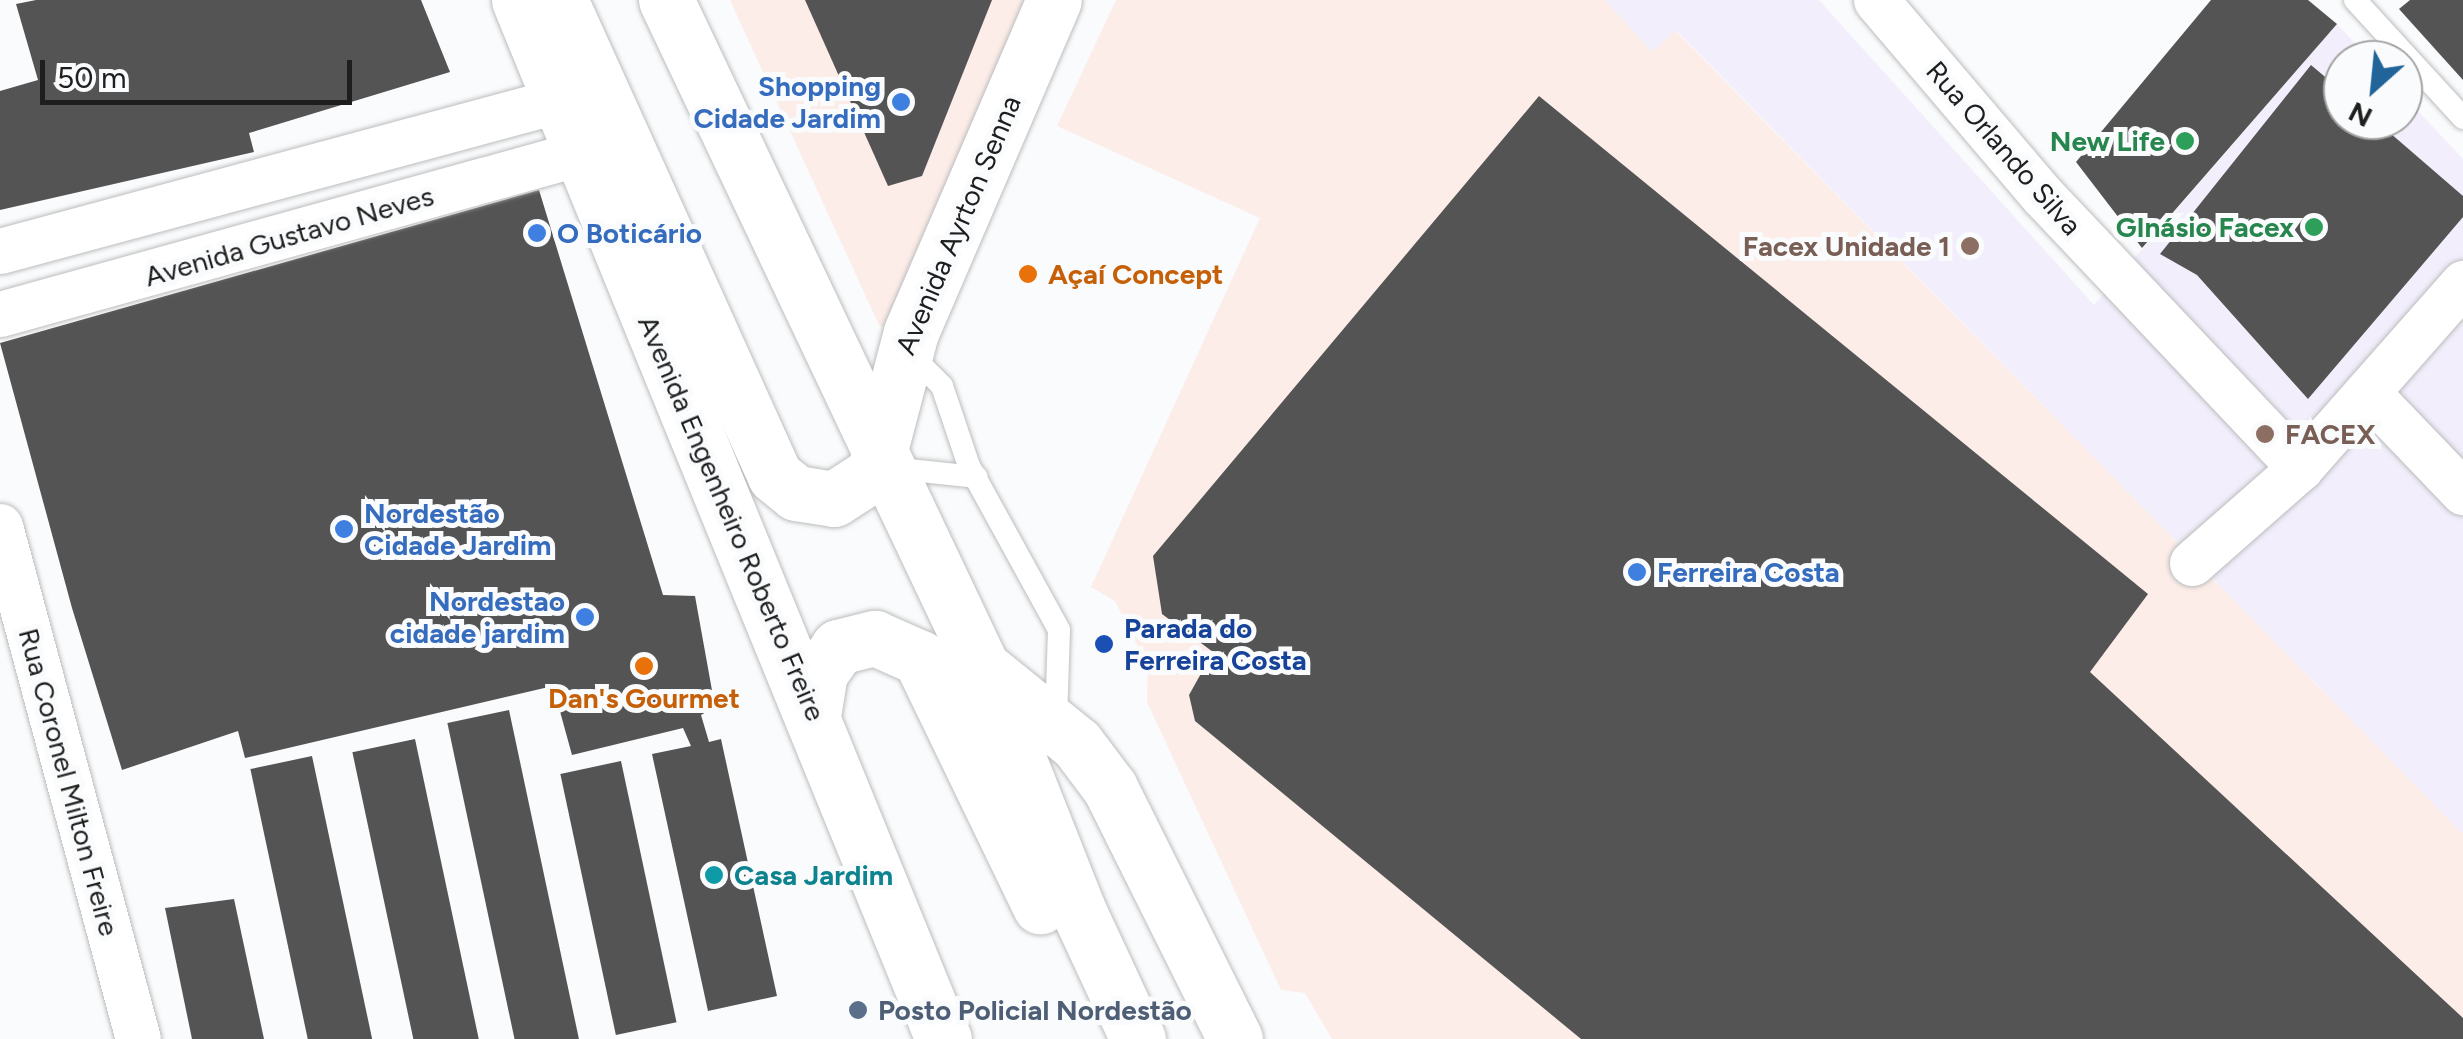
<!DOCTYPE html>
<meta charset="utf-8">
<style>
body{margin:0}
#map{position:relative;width:2463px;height:1039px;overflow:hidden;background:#fafbfc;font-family:Figtree,sans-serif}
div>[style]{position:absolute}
.commercial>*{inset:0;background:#fcede8}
.education>*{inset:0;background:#f2eefc}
.building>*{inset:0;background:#545455;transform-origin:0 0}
.roads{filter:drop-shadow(0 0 2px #bcbdbe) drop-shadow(0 0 2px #bcbdbe)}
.lane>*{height:22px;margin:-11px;padding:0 11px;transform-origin:11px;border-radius:11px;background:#fff}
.street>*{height:45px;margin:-22.5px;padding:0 22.5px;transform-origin:22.5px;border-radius:22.5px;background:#fff}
.secondary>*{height:55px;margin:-27.5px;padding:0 27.5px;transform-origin:27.5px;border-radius:27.5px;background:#fff}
.primary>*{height:55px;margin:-27.5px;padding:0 27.5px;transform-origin:27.5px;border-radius:27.5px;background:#fff}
.highway>*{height:55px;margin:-27.5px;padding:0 27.5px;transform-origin:27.5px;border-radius:27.5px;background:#fff}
.dots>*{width:28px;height:28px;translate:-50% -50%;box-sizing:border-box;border:5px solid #fafbfc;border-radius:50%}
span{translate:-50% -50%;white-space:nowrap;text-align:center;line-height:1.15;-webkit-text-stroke:10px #fafbfc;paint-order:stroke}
.shop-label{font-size:28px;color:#366cbe;font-weight:700}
.right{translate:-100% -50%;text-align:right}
.left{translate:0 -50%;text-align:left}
.leisure-label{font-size:28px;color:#27864d;font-weight:700}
.street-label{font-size:28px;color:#1e1e1e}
.education-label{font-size:28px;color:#785e54;font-weight:700}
.food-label{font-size:28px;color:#c56008;font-weight:700}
.transit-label{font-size:28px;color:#164399;font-weight:700}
.culture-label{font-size:28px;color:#0d838f;font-weight:700}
.service-label{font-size:28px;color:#4e5e75;font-weight:700}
.north{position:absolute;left:2323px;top:40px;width:100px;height:100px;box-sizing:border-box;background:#fafbfc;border:2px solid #a2a3a3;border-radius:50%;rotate:207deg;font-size:28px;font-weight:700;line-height:40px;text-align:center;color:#1e1e1e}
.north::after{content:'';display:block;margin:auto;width:35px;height:45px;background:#206499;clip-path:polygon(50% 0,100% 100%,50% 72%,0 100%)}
.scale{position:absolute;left:40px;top:60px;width:312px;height:45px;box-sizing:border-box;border:5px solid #1e1e1e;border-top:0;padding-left:12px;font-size:30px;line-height:35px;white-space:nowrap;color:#1e1e1e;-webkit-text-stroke:8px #fafbfc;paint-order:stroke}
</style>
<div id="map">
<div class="commercial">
<i style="clip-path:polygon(730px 0,1041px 0,892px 332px,879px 325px)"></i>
<i style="clip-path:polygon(1116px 0,1605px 0,1651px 51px,1675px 30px,2463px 834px,2463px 1039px,1332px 1039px,1305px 993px,1281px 990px,1147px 702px,1148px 667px,1115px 601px,1091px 587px,1260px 218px,1057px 126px)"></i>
</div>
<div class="education">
<i style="clip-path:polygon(1605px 0,1819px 0,2094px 305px,2337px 24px,2371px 60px,2343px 60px,2343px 120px,2403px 120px,2403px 95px,2463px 159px,2463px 834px,1676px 30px,1652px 52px)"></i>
</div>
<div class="building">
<i style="clip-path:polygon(36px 0,421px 0,450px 72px,249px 133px,254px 152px,0 210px,0 91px,38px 80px,16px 4px)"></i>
<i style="clip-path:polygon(805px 0,992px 0,922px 176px,888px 186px)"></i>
<i style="clip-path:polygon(2211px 0,2308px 0,2337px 24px,2142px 248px,2076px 162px)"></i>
<i style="clip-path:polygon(2410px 0,2463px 0,2463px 80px,2399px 9px)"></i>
<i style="clip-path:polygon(2311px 65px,2343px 92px,2343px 120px,2375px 120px,2463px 196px,2463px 217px,2308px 399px,2197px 275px,2160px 254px)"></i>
<i style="clip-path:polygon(1539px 96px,2148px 594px,2090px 672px,2463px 1018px,2463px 1039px,1581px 1039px,1195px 721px,1189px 695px,1213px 652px,1162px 614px,1153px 556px)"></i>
<i style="clip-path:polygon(539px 190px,663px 595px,695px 596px,715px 707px,701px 715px,709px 742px,721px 739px,777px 996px,708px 1011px,652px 754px,691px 746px,683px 728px,572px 755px,553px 686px,245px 758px,238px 731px,122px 770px,72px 608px,0 343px)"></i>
<i style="left:509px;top:710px;width:337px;height:63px;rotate:78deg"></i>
<i style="left:415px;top:739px;width:307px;height:64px;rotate:78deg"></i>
<i style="left:312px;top:756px;width:290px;height:63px;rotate:78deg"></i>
<i style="left:621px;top:761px;width:267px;height:62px;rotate:78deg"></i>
<i style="clip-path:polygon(234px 899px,264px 1039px,192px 1039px,165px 908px)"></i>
</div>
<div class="roads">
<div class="lane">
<i style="left:2355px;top:0;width:160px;rotate:47.5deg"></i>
<i style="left:910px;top:354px;width:45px;rotate:45deg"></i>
<i style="left:942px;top:386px;width:84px;rotate:71.4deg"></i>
<i style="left:969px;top:466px;width:187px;rotate:61.2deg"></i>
<i style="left:1059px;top:630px;width:91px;rotate:91.9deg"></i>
<i style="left:891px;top:468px;width:86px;rotate:6deg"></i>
</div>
<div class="street">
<i style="left:1876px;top:0;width:256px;rotate:49.6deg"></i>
<i style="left:2042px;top:195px;width:376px;rotate:46.6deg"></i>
<i style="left:0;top:251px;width:576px;rotate:-15.1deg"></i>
<i style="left:0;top:314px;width:599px;rotate:-15.5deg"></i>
<i style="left:2367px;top:392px;width:139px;rotate:46.2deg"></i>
<i style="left:0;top:526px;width:531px;rotate:74.94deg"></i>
<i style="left:2192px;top:563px;width:144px;rotate:-41.3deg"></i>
<i style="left:2300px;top:468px;width:247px;rotate:-48.6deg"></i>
</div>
<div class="secondary">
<i style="left:982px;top:667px;width:122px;rotate:39deg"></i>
<i style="left:1077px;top:744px;width:55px;rotate:53.1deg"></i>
<i style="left:1110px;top:788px;width:280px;rotate:63.5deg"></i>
</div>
<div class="primary">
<i style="left:519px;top:0;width:1122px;rotate:67.8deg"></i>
<i style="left:560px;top:0;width:522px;rotate:65.69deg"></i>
<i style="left:775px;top:476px;width:27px;rotate:39deg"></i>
<i style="left:796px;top:493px;width:38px;rotate:9deg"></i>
<i style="left:834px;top:499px;width:48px;rotate:-33deg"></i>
<i style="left:874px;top:473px;width:146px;rotate:-75.3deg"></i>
<i style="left:911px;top:332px;width:361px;rotate:-66.7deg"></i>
<i style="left:666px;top:0;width:738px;rotate:64.65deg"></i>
<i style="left:982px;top:667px;width:264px;rotate:68.4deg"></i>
<i style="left:814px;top:710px;width:37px;rotate:-81deg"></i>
<i style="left:820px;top:673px;width:32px;rotate:-55deg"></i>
<i style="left:838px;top:647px;width:38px;rotate:-14deg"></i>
<i style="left:875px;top:638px;width:49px;rotate:24deg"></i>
<i style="left:920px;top:658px;width:276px;rotate:64.2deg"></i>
</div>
<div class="highway">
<i style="left:1079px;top:912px;width:140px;rotate:65.1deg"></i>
<i style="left:943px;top:1037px;width:2px;rotate:63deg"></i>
</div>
</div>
<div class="dots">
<i style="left:901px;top:102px;background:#3f7fe0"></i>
<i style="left:2185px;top:141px;background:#2e9e5b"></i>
<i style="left:2314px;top:227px;background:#2e9e5b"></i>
<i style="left:537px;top:233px;background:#3f7fe0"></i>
<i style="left:1970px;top:246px;background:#8d6e63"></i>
<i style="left:1028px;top:274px;background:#e8710a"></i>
<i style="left:2265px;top:434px;background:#8d6e63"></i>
<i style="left:344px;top:529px;background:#3f7fe0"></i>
<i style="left:1637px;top:572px;background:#3f7fe0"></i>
<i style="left:585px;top:617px;background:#3f7fe0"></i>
<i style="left:1104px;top:644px;background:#1a4fb4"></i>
<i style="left:644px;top:666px;background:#e8710a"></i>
<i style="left:714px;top:875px;background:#0f9aa8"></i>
<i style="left:858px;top:1010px;background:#5c6f8a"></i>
</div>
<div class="shop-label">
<span class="right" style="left:881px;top:102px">Shopping<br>Cidade Jardim</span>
<span class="left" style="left:557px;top:233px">O Boticário</span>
<span class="left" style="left:364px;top:529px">Nordestão<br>Cidade Jardim</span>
<span class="left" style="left:1657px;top:572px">Ferreira Costa</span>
<span class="right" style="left:565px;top:617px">Nordestao<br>cidade jardim</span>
</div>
<div class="leisure-label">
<span class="right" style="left:2165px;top:141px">New Life</span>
<span class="right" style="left:2294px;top:227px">GInásio Facex</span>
</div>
<div class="street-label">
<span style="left:2004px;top:148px;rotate:49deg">Rua Orlando Silva</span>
<span style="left:958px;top:225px;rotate:-67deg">Avenida Ayrton Senna</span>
<span style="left:289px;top:236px;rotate:-16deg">Avenida Gustavo Neves</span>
<span style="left:732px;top:518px;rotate:67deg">Avenida Engenheiro Roberto Freire</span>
<span style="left:69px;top:782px;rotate:75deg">Rua Coronel Milton Freire</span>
</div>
<div class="education-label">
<span class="right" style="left:1950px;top:246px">Facex Unidade 1</span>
<span class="left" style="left:2285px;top:434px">FACEX</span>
</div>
<div class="food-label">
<span class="left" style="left:1048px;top:274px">Açaí Concept</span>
<span style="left:644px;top:698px">Dan's Gourmet</span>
</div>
<div class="transit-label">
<span class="left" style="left:1124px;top:644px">Parada do<br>Ferreira Costa</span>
</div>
<div class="culture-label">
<span class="left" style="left:734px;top:875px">Casa Jardim</span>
</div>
<div class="service-label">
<span class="left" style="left:878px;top:1010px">Posto Policial Nordestão</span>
</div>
<div class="north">N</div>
<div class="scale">50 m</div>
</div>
